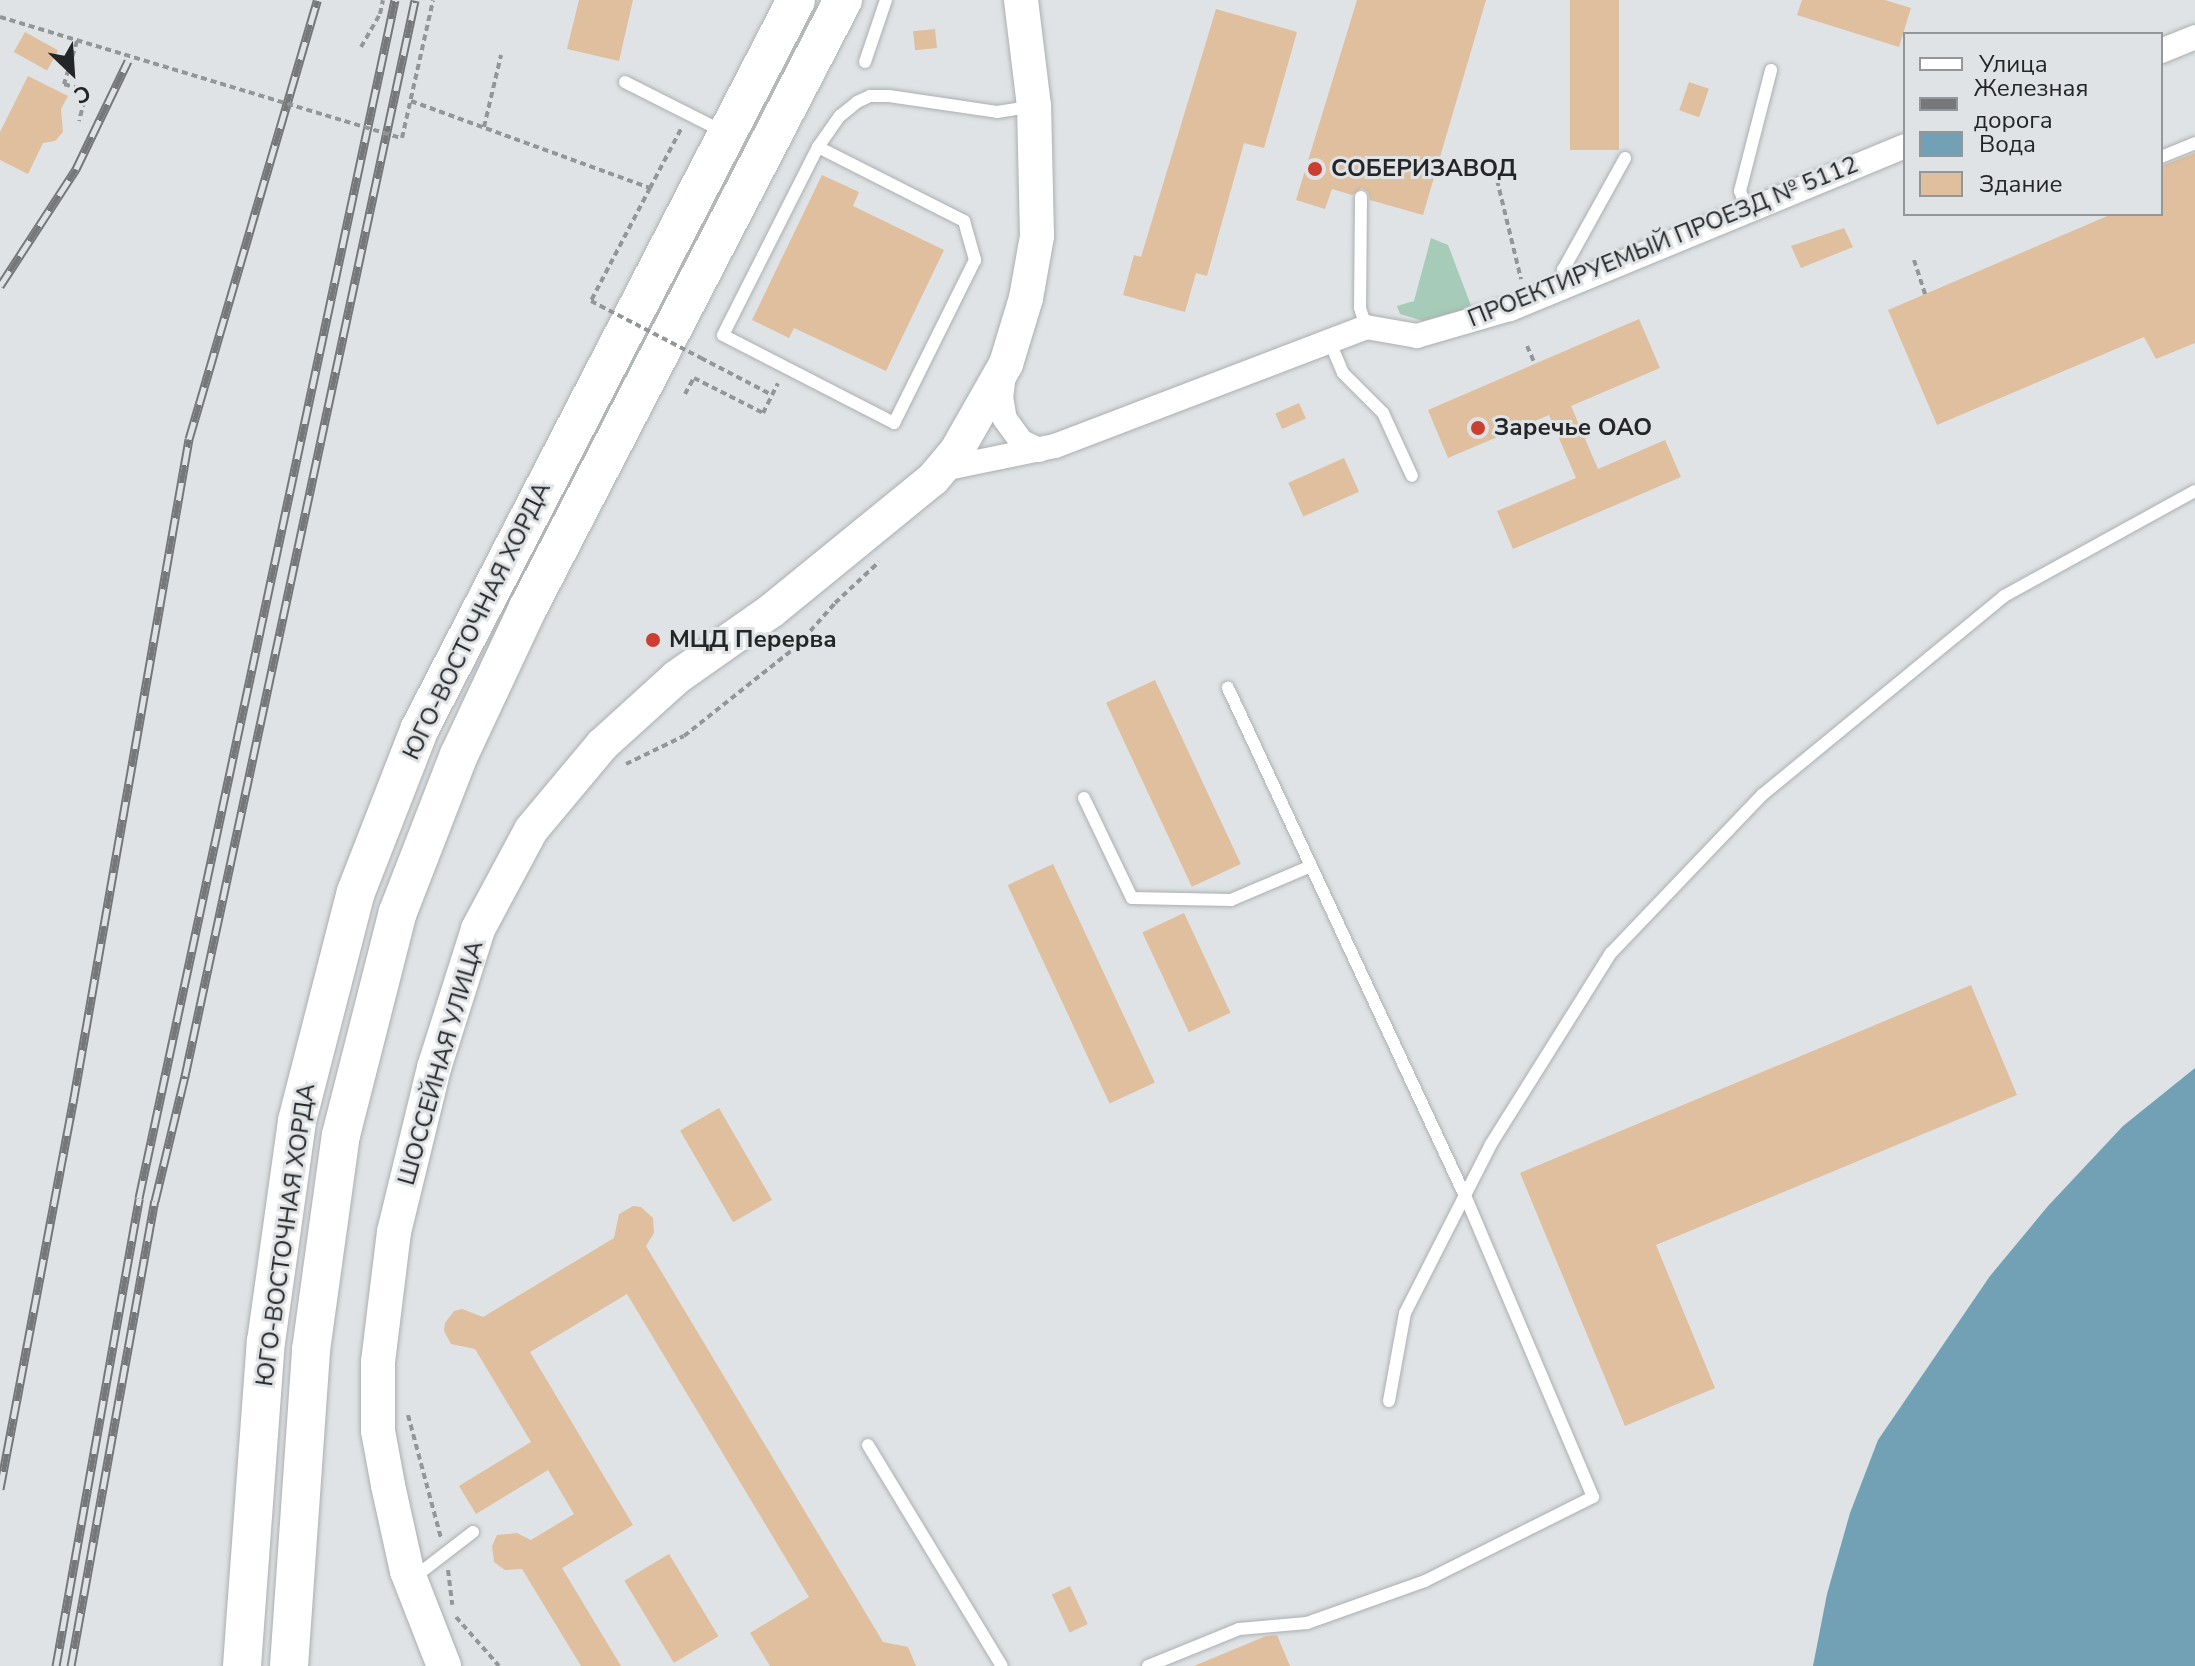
<!DOCTYPE html>
<meta charset="utf-8">
<style>
body{margin:0}
#map{position:relative;width:2195px;height:1666px;overflow:hidden;background:#dfe3e5;font-family:"Nunito Sans",sans-serif}
div>[style]{position:absolute}
.green>*{inset:0;background:#a6cbb8}
.water>*{inset:0;background:#72a1b5}
.building>*{inset:0;background:#dfbf9d;transform-origin:0 0}
.path>*{height:4px;margin-top:-2px;transform-origin:0;background:repeating-linear-gradient(90deg,#939698 0 6px,transparent 0 10px)}
.roads{filter:drop-shadow(0 0 2px #acafb1) drop-shadow(0 0 2px #acafb1)}
.lane>*{height:12px;margin:-6px;padding:0 6px;transform-origin:6px;border-radius:6px;background:#fff}
.street>*{height:24px;margin:-12px;padding:0 12px;transform-origin:12px;border-radius:12px;background:#fff}
.secondary>*{height:34px;margin:-17px;padding:0 17px;transform-origin:17px;border-radius:17px;background:#fff}
.primary>*{height:38px;margin:-19px;padding:0 19px;transform-origin:19px;border-radius:19px;background:#fff}
.rail>*{height:9px;margin-top:-4.5px;transform-origin:0;background:repeating-linear-gradient(90deg,#dfe3e5 0 18px,#757779 0 36px);box-sizing:border-box;border-block:2px solid #757779}
.path-bridge>*{height:4px;margin-top:-2px;transform-origin:0;background:repeating-linear-gradient(90deg,#939698 0 6px,transparent 0 10px)}
.dots>*{width:22px;height:22px;translate:-50% -50%;box-sizing:border-box;border:4px solid #dfe3e5;border-radius:50%}
span{translate:-50% -50%;white-space:nowrap;text-align:center;line-height:1.15;-webkit-text-stroke:6px #dfe3e5;paint-order:stroke}
.poi-label{font-size:24px;color:#242526;font-weight:700}
.left{translate:0 -50%;text-align:left}
.street-label{font-size:24px;color:#242526}
.legend{position:absolute;left:1903px;top:32px;width:260px;height:184px;box-sizing:border-box;background:#dfe3e5;border:2px solid #949799;margin:0;padding:10px 14px;list-style:none;font-size:24px;color:#242526}
.legend li{display:flex;align-items:center;gap:16px;height:40px}
.legend b{width:40px;border:2px solid #949799}
.north{position:absolute;left:32px;top:32px;width:80px;height:80px;-webkit-text-stroke:6px #dfe3e5;paint-order:stroke;rotate:155deg;font-size:22px;font-weight:700;line-height:32px;text-align:center;color:#242526}
.north::after{content:'';display:block;margin:auto;width:28px;height:36px;background:#242526;clip-path:polygon(50% 0,100% 100%,50% 72%,0 100%)}
</style>
<div id="map">
<div class="green">
<i style="clip-path:polygon(1431px 238px,1448px 245px,1472px 308px,1423px 321px,1400px 314px,1397px 306px,1414px 301px)"></i>
</div>
<div class="water">
<i style="clip-path:polygon(2195px 1068px,2195px 1666px,1813px 1666px,1827px 1594px,1850px 1513px,1878px 1440px,1990px 1276px,2048px 1206px,2123px 1126px)"></i>
</div>
<div class="building">
<i style="clip-path:polygon(579px 0,633px 0,619px 61px,567px 49px)"></i>
<i style="clip-path:polygon(1357px 0,1486px 0,1423px 215px,1370px 200px,1368px 192px,1362px 188px,1352px 195px,1332px 189px,1325px 209px,1296px 200px)"></i>
<i style="left:1570px;top:0;width:49px;height:150px"></i>
<i style="clip-path:polygon(1802px 0,1885px 0,1911px 8px,1899px 47px,1797px 15px)"></i>
<i style="clip-path:polygon(1216px 9px,1297px 32px,1264px 148px,1244px 143px,1207px 276px,1196px 273px,1185px 312px,1123px 295px,1134px 255px,1141px 257px)"></i>
<i style="left:935px;top:29px;width:19px;height:22px;rotate:84deg"></i>
<i style="left:25px;top:32px;width:38px;height:23px;rotate:29deg"></i>
<i style="clip-path:polygon(28px 76px,68px 96px,61px 109px,63px 132px,55px 141px,43px 143px,28px 174px,0 160px,0 132px)"></i>
<i style="left:1689px;top:82px;width:21px;height:30px;rotate:19deg"></i>
<i style="clip-path:polygon(2195px 153px,2195px 343px,2156px 359px,2144px 337px,1937px 425px,1888px 310px,2112px 214px,2161px 214px,2161px 166px)"></i>
<i style="clip-path:polygon(822px 175px,859px 192px,853px 206px,944px 250px,886px 371px,794px 328px,789px 338px,752px 320px)"></i>
<i style="clip-path:polygon(1844px 228px,1853px 247px,1801px 268px,1791px 246px)"></i>
<i style="clip-path:polygon(1639px 319px,1660px 368px,1571px 406px,1598px 469px,1665px 440px,1681px 477px,1513px 549px,1497px 511px,1576px 478px,1549px 415px,1448px 458px,1428px 410px)"></i>
<i style="left:1299px;top:403px;width:17px;height:26px;rotate:66deg"></i>
<i style="left:1344px;top:458px;width:37px;height:61px;rotate:66deg"></i>
<i style="left:1155px;top:680px;width:203px;height:54px;rotate:65deg"></i>
<i style="left:1053px;top:864px;width:241px;height:50px;rotate:65deg"></i>
<i style="left:1184px;top:913px;width:110px;height:46px;rotate:65deg"></i>
<i style="clip-path:polygon(1971px 985px,2017px 1095px,1656px 1245px,1715px 1388px,1625px 1426px,1520px 1173px)"></i>
<i style="left:719px;top:1108px;width:106px;height:45px;rotate:60deg"></i>
<i style="clip-path:polygon(633px 1206px,641px 1207px,653px 1218px,654px 1233px,646px 1246px,883px 1642px,908px 1647px,916px 1666px,770px 1666px,750px 1633px,809px 1597px,627px 1294px,530px 1352px,633px 1525px,562px 1568px,621px 1666px,581px 1666px,522px 1569px,505px 1570px,494px 1562px,492px 1546px,497px 1535px,517px 1533px,531px 1540px,574px 1514px,548px 1470px,476px 1514px,459px 1486px,531px 1442px,475px 1349px,451px 1344px,444px 1331px,445px 1323px,454px 1311px,462px 1309px,483px 1317px,614px 1238px,619px 1214px)"></i>
<i style="left:669px;top:1554px;width:96px;height:52px;rotate:59deg"></i>
<i style="left:1070px;top:1586px;width:42px;height:20px;rotate:65deg"></i>
<i style="clip-path:polygon(1277px 1635px,1290px 1666px,1194px 1666px,1266px 1636px)"></i>
</div>
<div class="path">
<i style="left:77px;top:41px;width:45px;rotate:106.8deg"></i>
<i style="left:64px;top:84px;width:24px;rotate:17deg"></i>
<i style="left:87px;top:91px;width:31px;rotate:105deg"></i>
<i style="left:361px;top:47px;width:38px;rotate:-60deg"></i>
<i style="left:380px;top:14px;width:14px;rotate:-78deg"></i>
<i style="left:411px;top:101px;width:254px;rotate:20deg"></i>
<i style="left:650px;top:188px;width:69px;rotate:-62.3deg"></i>
<i style="left:484px;top:127px;width:74px;rotate:-76.7deg"></i>
<i style="left:402px;top:138px;width:141px;rotate:-77.3deg"></i>
<i style="left:1497px;top:180px;width:102px;rotate:76.4deg"></i>
<i style="left:1914px;top:260px;width:36px;rotate:72deg"></i>
<i style="left:1527px;top:346px;width:20px;rotate:66deg"></i>
<i style="left:701px;top:358px;width:80px;rotate:27.5deg"></i>
<i style="left:772px;top:395px;width:13px;rotate:-63deg"></i>
<i style="left:685px;top:394px;width:18px;rotate:-61deg"></i>
<i style="left:694px;top:378px;width:77px;rotate:26.9deg"></i>
<i style="left:763px;top:413px;width:20px;rotate:-63deg"></i>
<i style="left:626px;top:764px;width:64px;rotate:-25.8deg"></i>
<i style="left:684px;top:736px;width:144px;rotate:-38.5deg"></i>
<i style="left:797px;top:646px;width:57px;rotate:-48.5deg"></i>
<i style="left:835px;top:603px;width:60px;rotate:-43deg"></i>
<i style="left:408px;top:1415px;width:127px;rotate:75deg"></i>
<i style="left:448px;top:1570px;width:35px;rotate:83deg"></i>
<i style="left:456px;top:1617px;width:65px;rotate:48.7deg"></i>
</div>
<div class="roads">
<div class="lane">
<i style="left:865px;top:62px;width:65px;rotate:-71.3deg"></i>
<i style="left:625px;top:82px;width:109px;rotate:26.8deg"></i>
<i style="left:818px;top:147px;width:164px;rotate:26.9deg"></i>
<i style="left:964px;top:221px;width:41px;rotate:74.2deg"></i>
<i style="left:975px;top:260px;width:182px;rotate:116.4deg"></i>
<i style="left:894px;top:423px;width:192px;rotate:-152.8deg"></i>
<i style="left:723px;top:335px;width:211px;rotate:-63.2deg"></i>
<i style="left:818px;top:147px;width:38px;rotate:-55deg"></i>
<i style="left:840px;top:116px;width:22px;rotate:-39deg"></i>
<i style="left:857px;top:102px;width:14px;rotate:-25deg"></i>
<i style="left:870px;top:96px;width:19px"></i>
<i style="left:889px;top:96px;width:109px;rotate:8.4deg"></i>
<i style="left:997px;top:112px;width:33px;rotate:-9deg"></i>
<i style="left:2161px;top:157px;width:37px;rotate:-22deg"></i>
<i style="left:1361px;top:197px;width:111px;rotate:90.5deg"></i>
<i style="left:1360px;top:308px;width:20px;rotate:72deg"></i>
<i style="left:1747px;top:210px;width:20px;rotate:-110deg"></i>
<i style="left:1740px;top:191px;width:125px;rotate:-75.6deg"></i>
<i style="left:1567px;top:285px;width:16px;rotate:-105deg"></i>
<i style="left:1563px;top:270px;width:128px;rotate:-61deg"></i>
<i style="left:1329px;top:340px;width:36px;rotate:67deg"></i>
<i style="left:1343px;top:373px;width:57px;rotate:45deg"></i>
<i style="left:1383px;top:413px;width:69px;rotate:65.3deg"></i>
<i style="left:1084px;top:798px;width:111px;rotate:64.4deg"></i>
<i style="left:1132px;top:898px;width:99px;rotate:1.2deg"></i>
<i style="left:1231px;top:900px;width:87px;rotate:-23deg"></i>
<i style="left:1389px;top:1401px;width:89px;rotate:-79.7deg"></i>
<i style="left:1405px;top:1313px;width:190px;rotate:-63deg"></i>
<i style="left:1491px;top:1144px;width:226px;rotate:-57.9deg"></i>
<i style="left:1611px;top:953px;width:219px;rotate:-46.3deg"></i>
<i style="left:1762px;top:795px;width:313px;rotate:-39.4deg"></i>
<i style="left:2004px;top:596px;width:218px;rotate:-28.8deg"></i>
<i style="left:868px;top:1445px;width:258px;rotate:58.8deg"></i>
<i style="left:412px;top:1579px;width:77px;rotate:-37.6deg"></i>
<i style="left:1148px;top:1666px;width:98px;rotate:-22.1deg"></i>
<i style="left:1239px;top:1629px;width:68px;rotate:-5deg"></i>
<i style="left:1307px;top:1623px;width:125px;rotate:-19.6deg"></i>
<i style="left:1425px;top:1581px;width:188px;rotate:-26.6deg"></i>
<i style="left:1593px;top:1497px;width:327px;rotate:-113deg"></i>
<i style="left:1465px;top:1196px;width:561px;rotate:-115.01deg"></i>
</div>
<div class="street">
<i style="left:2161px;top:51px;width:37px;rotate:-22deg"></i>
<i style="left:1004px;top:374px;width:23px;rotate:97deg"></i>
<i style="left:1001px;top:397px;width:22px;rotate:80deg"></i>
<i style="left:1005px;top:419px;width:29px;rotate:54deg"></i>
<i style="left:1022px;top:442px;width:19px;rotate:25deg"></i>
<i style="left:943px;top:469px;width:114px;rotate:-11.6deg"></i>
<i style="left:1055px;top:446px;width:333px;rotate:-20.9deg"></i>
<i style="left:1366px;top:327px;width:52px;rotate:10deg"></i>
<i style="left:1417px;top:336px;width:97px;rotate:-16.2deg"></i>
<i style="left:1510px;top:309px;width:427px;rotate:-22.4deg"></i>
</div>
<div class="secondary">
<i style="left:444px;top:1666px;width:102px;rotate:-111.3deg"></i>
<i style="left:407px;top:1571px;width:88px;rotate:-102.5deg"></i>
<i style="left:388px;top:1485px;width:55px;rotate:-100.5deg"></i>
<i style="left:378px;top:1431px;width:69px;rotate:-90deg"></i>
<i style="left:378px;top:1362px;width:131px;rotate:-83deg"></i>
<i style="left:394px;top:1232px;width:169px;rotate:-76.3deg"></i>
<i style="left:434px;top:1068px;width:146px;rotate:-72.4deg"></i>
<i style="left:478px;top:929px;width:112px;rotate:-61.8deg"></i>
<i style="left:531px;top:830px;width:111px;rotate:-50.1deg"></i>
<i style="left:602px;top:745px;width:101px;rotate:-42.2deg"></i>
<i style="left:677px;top:677px;width:115px;rotate:-35.1deg"></i>
<i style="left:771px;top:611px;width:209px;rotate:-39.2deg"></i>
<i style="left:933px;top:479px;width:35px;rotate:-50deg"></i>
<i style="left:956px;top:452px;width:101px;rotate:-60.4deg"></i>
<i style="left:1006px;top:364px;width:69px;rotate:-73.1deg"></i>
<i style="left:1026px;top:298px;width:63px;rotate:-79.9deg"></i>
<i style="left:1037px;top:236px;width:130px;rotate:-91.3deg"></i>
<i style="left:1034px;top:106px;width:107px;rotate:-97deg"></i>
</div>
<div class="primary">
<i style="left:242px;top:1666px;width:325px;rotate:-85.8deg"></i>
<i style="left:266px;top:1342px;width:223px;rotate:-82deg"></i>
<i style="left:297px;top:1121px;width:236px;rotate:-75.6deg"></i>
<i style="left:356px;top:892px;width:176px;rotate:-68.7deg"></i>
<i style="left:420px;top:728px;width:819px;rotate:-62.68deg"></i>
<i style="left:289px;top:1666px;width:317px;rotate:-86deg"></i>
<i style="left:311px;top:1350px;width:217px;rotate:-82.1deg"></i>
<i style="left:341px;top:1135px;width:230px;rotate:-75.7deg"></i>
<i style="left:398px;top:912px;width:168px;rotate:-68.8deg"></i>
<i style="left:459px;top:755px;width:162px;rotate:-64.9deg"></i>
<i style="left:528px;top:608px;width:685px;rotate:-62.61deg"></i>
</div>
</div>
<div class="rail">
<i style="left:0;top:286px;width:140px;rotate:-57deg"></i>
<i style="left:76px;top:169px;width:120px;rotate:-64.3deg"></i>
<i style="left:0;top:1489px;width:393px;rotate:-79.3deg"></i>
<i style="left:73px;top:1103px;width:674px;rotate:-80.09deg"></i>
<i style="left:189px;top:439px;width:457px;rotate:-73.7deg"></i>
<i style="left:56px;top:1666px;width:475px;rotate:-79.9deg"></i>
<i style="left:139px;top:1198px;width:1225px;rotate:-77.94deg"></i>
<i style="left:71px;top:1666px;width:473px;rotate:-79.8deg"></i>
<i style="left:155px;top:1201px;width:129px;rotate:-76.5deg"></i>
<i style="left:185px;top:1076px;width:1100px;rotate:-77.93deg"></i>
</div>
<div class="path-bridge">
<i style="left:0;top:17px;width:420px;rotate:16.8deg"></i>
<i style="left:650px;top:188px;width:127px;rotate:117.6deg"></i>
<i style="left:591px;top:301px;width:124px;rotate:27.4deg"></i>
</div>
<div class="dots">
<i style="left:1315px;top:169px;background:#cc3f30"></i>
<i style="left:1478px;top:428px;background:#cc3f30"></i>
<i style="left:653px;top:640px;background:#cc3f30"></i>
</div>
<div class="poi-label">
<span class="left" style="left:1331px;top:169px">СОБЕРИЗАВОД</span>
<span class="left" style="left:1494px;top:428px">Заречье ОАО</span>
<span class="left" style="left:669px;top:640px">МЦД Перерва</span>
</div>
<div class="street-label">
<span style="left:1663px;top:242px;rotate:-22deg">ПРОЕКТИРУЕМЫЙ ПРОЕЗД № 5112</span>
<span style="left:477px;top:621px;rotate:-64deg">ЮГО-ВОСТОЧНАЯ ХОРДА</span>
<span style="left:441px;top:1063px;rotate:-74deg">ШОССЕЙНАЯ УЛИЦА</span>
<span style="left:286px;top:1235px;rotate:-82deg">ЮГО-ВОСТОЧНАЯ ХОРДА</span>
</div>
<ul class="legend">
<li><b style="height:10px;background:#fff"></b>Улица</li>
<li><b style="height:10px;background:#757779"></b>Железная дорога</li>
<li><b style="height:22px;background:#72a1b5"></b>Вода</li>
<li><b style="height:22px;background:#dfbf9d"></b>Здание</li>
</ul>
<div class="north">С</div>
</div>
